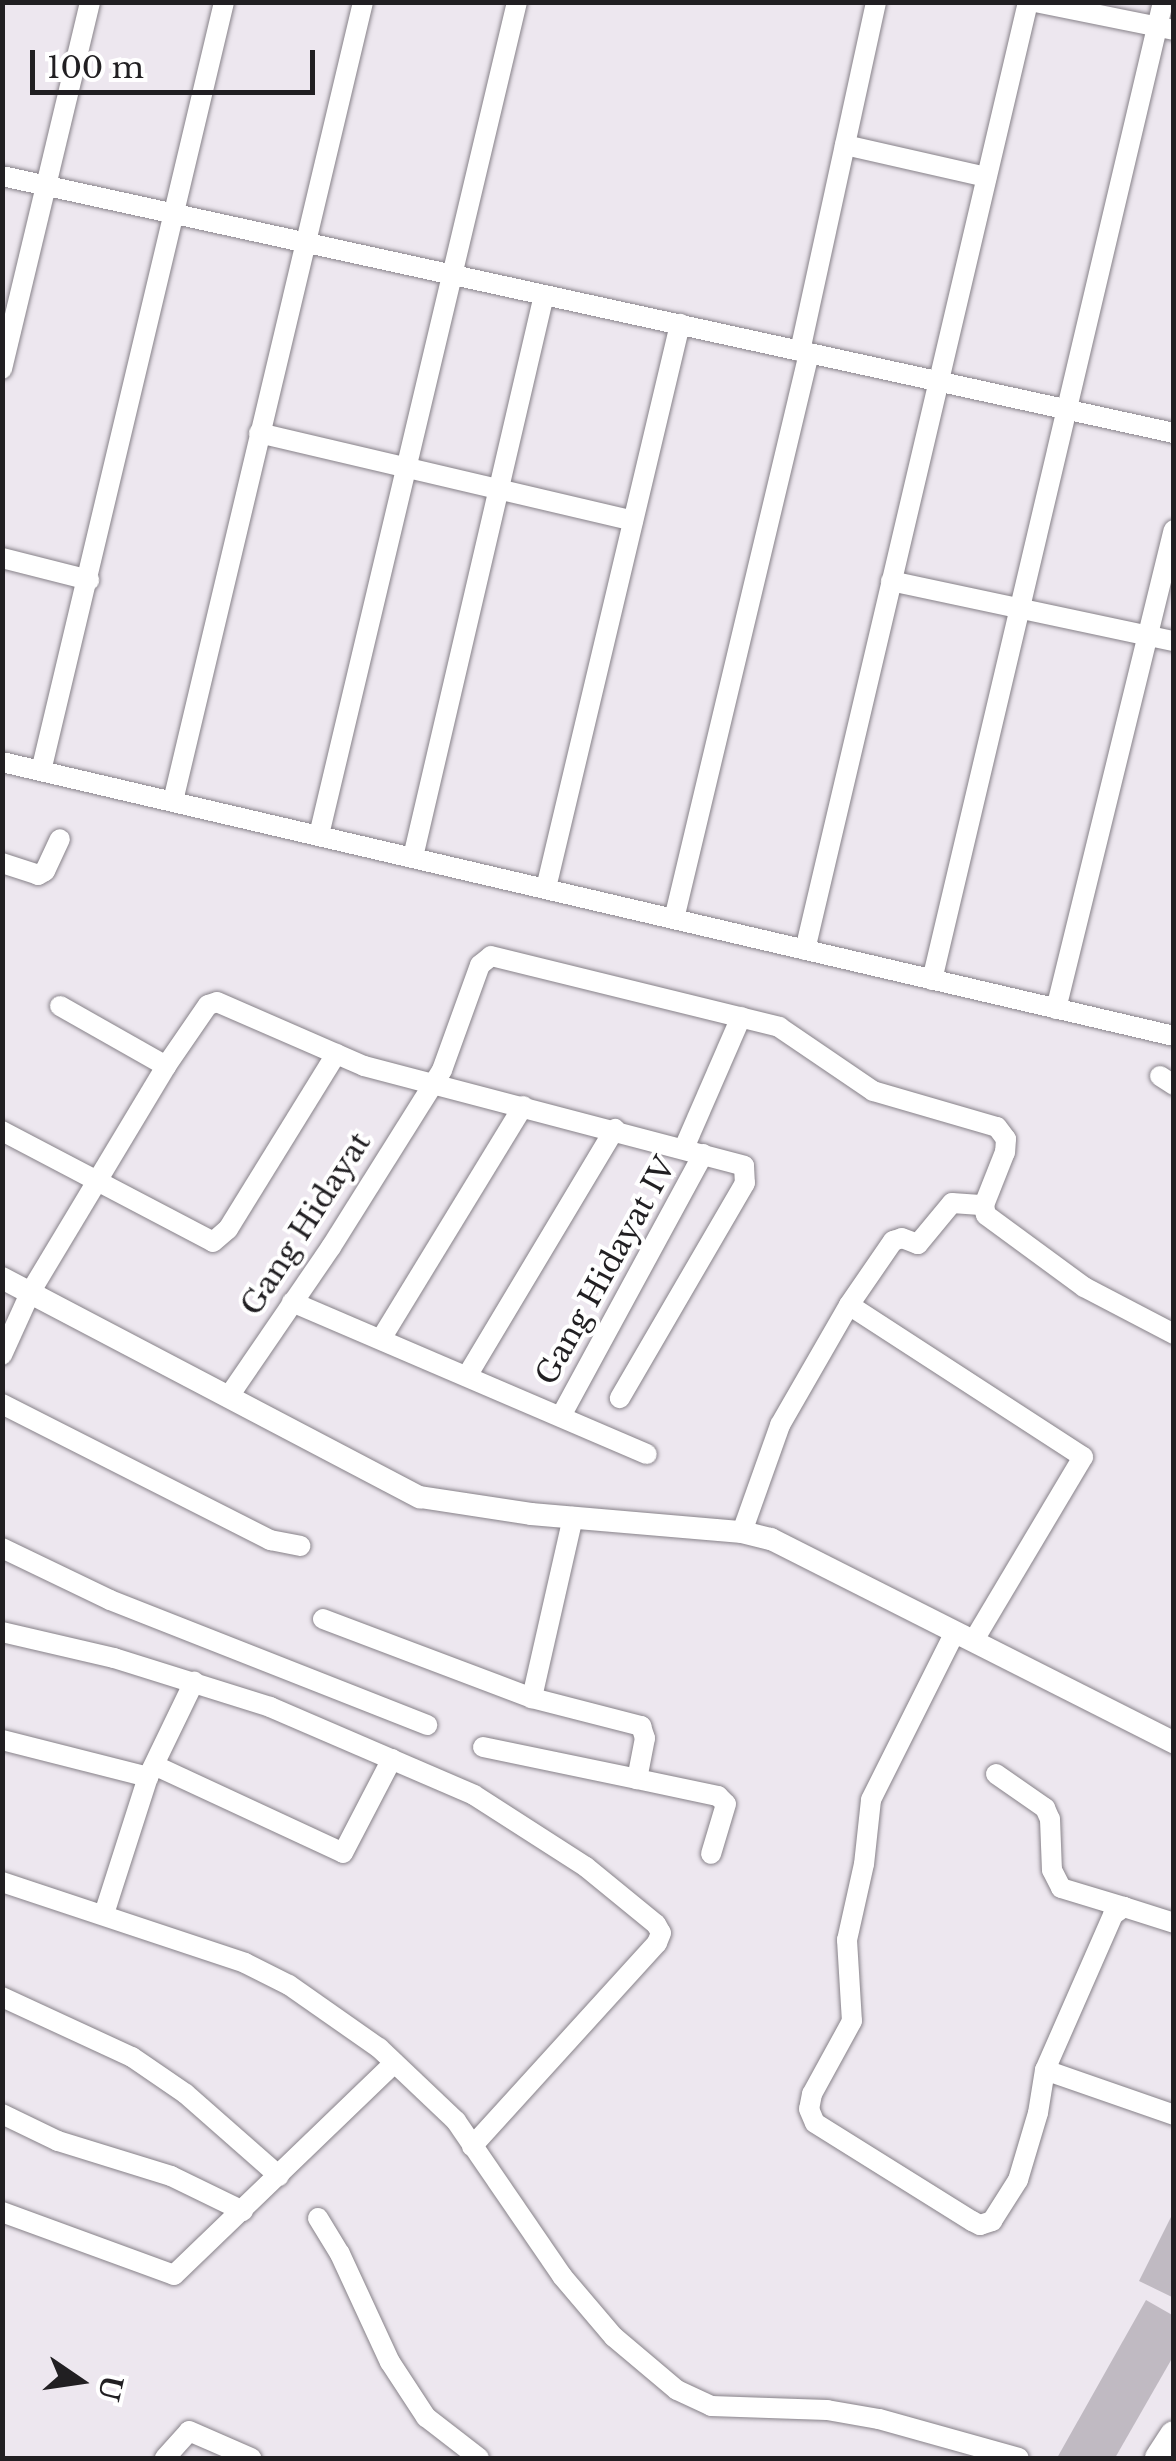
<!DOCTYPE html>
<style>
body{margin:0}
#map{position:relative;width:1176px;height:2461px;overflow:hidden;background:#ede7ef;font-family:"Libre Baskerville",serif}
div>[style]{position:absolute}
.building>*{inset:0;background:#c0bac2}
.roads{filter:drop-shadow(0 0 2px #878289) drop-shadow(0 0 2px #878289)}
.minor>*{height:20px;margin:-10px;padding:0 10px;transform-origin:10px;border-radius:10px;background:#fff}
.tertiary>*{height:22px;margin:-11px;padding:0 11px;transform-origin:11px;border-radius:11px;background:#fff}
.secondary>*{height:28px;margin:-14px;padding:0 14px;transform-origin:14px;border-radius:14px;background:#fff}
span{translate:-50% -50%;white-space:nowrap;text-align:center;line-height:1.15;-webkit-text-stroke:8px #fff;paint-order:stroke}
.street-label{font-size:30px;color:#211f22}
.frame{position:absolute;inset:0;border:5px solid #211f22;pointer-events:none}
.north{position:absolute;left:30px;top:2331px;width:100px;height:100px;-webkit-text-stroke:8px #fff;paint-order:stroke;rotate:103deg;font-size:28px;font-weight:700;line-height:40px;text-align:center;color:#211f22}
.north::after{content:'';display:block;margin:auto;width:35px;height:45px;background:#211f22;clip-path:polygon(50% 0,100% 100%,50% 72%,0 100%)}
.scale{position:absolute;left:30px;top:50px;width:285px;height:45px;box-sizing:border-box;border:5px solid #211f22;border-top:0;padding-left:12px;font-size:30px;line-height:35px;white-space:nowrap;color:#211f22;-webkit-text-stroke:8px #fff;paint-order:stroke}
</style>
<div id="map">
<div class="building">
<i style="clip-path:polygon(1174px 2211px,1174px 2298px,1139px 2281px)"></i>
<i style="clip-path:polygon(1146px 2300px,1174px 2316px,1174px 2355px,1115px 2458px,1057px 2458px)"></i>
</div>
<div class="roads">
<div class="minor">
<i style="left:1035px;top:2px;width:142px;rotate:11.4deg"></i>
<i style="left:845px;top:145px;width:145px;rotate:12.8deg"></i>
<i style="left:2px;top:176px;width:1200px;rotate:12.37deg"></i>
<i style="left:800px;top:351px;width:357px;rotate:-77.7deg"></i>
<i style="left:2px;top:369px;width:377px;rotate:-76.5deg"></i>
<i style="left:259px;top:433px;width:384px;rotate:13.2deg"></i>
<i style="left:2px;top:558px;width:90px;rotate:14.2deg"></i>
<i style="left:891px;top:581px;width:289px;rotate:12deg"></i>
<i style="left:2px;top:762px;width:1204px;rotate:13.16deg"></i>
<i style="left:41px;top:771px;width:790px;rotate:-76.61deg"></i>
<i style="left:173px;top:801px;width:821px;rotate:-76.62deg"></i>
<i style="left:319px;top:835px;width:856px;rotate:-76.63deg"></i>
<i style="left:413px;top:857px;width:577px;rotate:-76.88deg"></i>
<i style="left:2px;top:863px;width:38px;rotate:18deg"></i>
<i style="left:38px;top:875px;width:8px;rotate:-30deg"></i>
<i style="left:45px;top:871px;width:35px;rotate:-65deg"></i>
<i style="left:546px;top:888px;width:580px;rotate:-76.63deg"></i>
<i style="left:674px;top:919px;width:582px;rotate:-76.58deg"></i>
<i style="left:805px;top:950px;width:974px;rotate:-76.76deg"></i>
<i style="left:932px;top:980px;width:1005px;rotate:-76.71deg"></i>
<i style="left:60px;top:1006px;width:122px;rotate:29.5deg"></i>
<i style="left:1056px;top:1009px;width:493px;rotate:-76.2deg"></i>
<i style="left:1160px;top:1076px;width:17px;rotate:33deg"></i>
<i style="left:2px;top:1131px;width:238px;rotate:27.7deg"></i>
<i style="left:213px;top:1242px;width:20px;rotate:-41deg"></i>
<i style="left:228px;top:1229px;width:206px;rotate:-58.3deg"></i>
<i style="left:684px;top:1148px;width:143px;rotate:-66.5deg"></i>
<i style="left:292px;top:1302px;width:386px;rotate:23.2deg"></i>
<i style="left:849px;top:1305px;width:78px;rotate:-55.5deg"></i>
<i style="left:893px;top:1241px;width:9px;rotate:-18deg"></i>
<i style="left:902px;top:1238px;width:17px;rotate:21deg"></i>
<i style="left:918px;top:1244px;width:53px;rotate:-50.3deg"></i>
<i style="left:952px;top:1203px;width:32px;rotate:4deg"></i>
<i style="left:381px;top:1339px;width:273px;rotate:-58.6deg"></i>
<i style="left:2px;top:1355px;width:70px;rotate:-65.6deg"></i>
<i style="left:31px;top:1291px;width:262px;rotate:-59deg"></i>
<i style="left:166px;top:1066px;width:74px;rotate:-55.5deg"></i>
<i style="left:208px;top:1005px;width:9px;rotate:-18deg"></i>
<i style="left:217px;top:1002px;width:160px;rotate:23.5deg"></i>
<i style="left:364px;top:1066px;width:393px;rotate:14.7deg"></i>
<i style="left:744px;top:1166px;width:17px;rotate:87deg"></i>
<i style="left:745px;top:1183px;width:249px;rotate:120.2deg"></i>
<i style="left:467px;top:1376px;width:288px;rotate:-59.1deg"></i>
<i style="left:229px;top:1396px;width:181px;rotate:-55.6deg"></i>
<i style="left:331px;top:1247px;width:209px;rotate:-57.9deg"></i>
<i style="left:442px;top:1070px;width:112px;rotate:-70.1deg"></i>
<i style="left:480px;top:965px;width:14px;rotate:-39deg"></i>
<i style="left:491px;top:956px;width:297px;rotate:13.8deg"></i>
<i style="left:779px;top:1027px;width:114px;rotate:34.2deg"></i>
<i style="left:873px;top:1091px;width:129px;rotate:16.2deg"></i>
<i style="left:997px;top:1127px;width:15px;rotate:53deg"></i>
<i style="left:1006px;top:1139px;width:13px;rotate:94deg"></i>
<i style="left:1005px;top:1152px;width:57px;rotate:111.6deg"></i>
<i style="left:984px;top:1205px;width:10px;rotate:79deg"></i>
<i style="left:986px;top:1215px;width:122px;rotate:36.3deg"></i>
<i style="left:1084px;top:1287px;width:102px;rotate:27.6deg"></i>
<i style="left:2px;top:1404px;width:301px;rotate:26.9deg"></i>
<i style="left:270px;top:1540px;width:31px;rotate:11deg"></i>
<i style="left:561px;top:1416px;width:298px;rotate:-61.5deg"></i>
<i style="left:573px;top:1517px;width:186px;rotate:102.8deg"></i>
<i style="left:532px;top:1698px;width:113px;rotate:14.4deg"></i>
<i style="left:641px;top:1726px;width:13px;rotate:72deg"></i>
<i style="left:645px;top:1738px;width:42px;rotate:101deg"></i>
<i style="left:637px;top:1779px;width:83px;rotate:11.9deg"></i>
<i style="left:718px;top:1796px;width:11px;rotate:45deg"></i>
<i style="left:726px;top:1804px;width:52px;rotate:106.7deg"></i>
<i style="left:742px;top:1532px;width:114px;rotate:-70.4deg"></i>
<i style="left:780px;top:1425px;width:138px;rotate:-60.1deg"></i>
<i style="left:849px;top:1305px;width:279px;rotate:33deg"></i>
<i style="left:1083px;top:1457px;width:213px;rotate:120.8deg"></i>
<i style="left:2px;top:1548px;width:120px;rotate:25.7deg"></i>
<i style="left:110px;top:1600px;width:341px;rotate:21.5deg"></i>
<i style="left:323px;top:1619px;width:223px;rotate:20.7deg"></i>
<i style="left:2px;top:1632px;width:115px;rotate:13.1deg"></i>
<i style="left:114px;top:1658px;width:164px;rotate:17.4deg"></i>
<i style="left:270px;top:1707px;width:222px;rotate:23.3deg"></i>
<i style="left:474px;top:1795px;width:133px;rotate:32.7deg"></i>
<i style="left:586px;top:1867px;width:90px;rotate:39.2deg"></i>
<i style="left:656px;top:1924px;width:10px;rotate:61deg"></i>
<i style="left:661px;top:1933px;width:11px;rotate:112deg"></i>
<i style="left:657px;top:1943px;width:275px;rotate:132.3deg"></i>
<i style="left:955px;top:1632px;width:188px;rotate:116.6deg"></i>
<i style="left:871px;top:1800px;width:64px;rotate:96.2deg"></i>
<i style="left:864px;top:1864px;width:78px;rotate:102.6deg"></i>
<i style="left:847px;top:1940px;width:81px;rotate:86.5deg"></i>
<i style="left:852px;top:2021px;width:83px;rotate:118.7deg"></i>
<i style="left:812px;top:2094px;width:15px;rotate:101deg"></i>
<i style="left:809px;top:2109px;width:15px;rotate:67deg"></i>
<i style="left:815px;top:2123px;width:185px;rotate:32deg"></i>
<i style="left:972px;top:2221px;width:9px;rotate:27deg"></i>
<i style="left:980px;top:2225px;width:13px;rotate:-18deg"></i>
<i style="left:992px;top:2221px;width:49px;rotate:-57.6deg"></i>
<i style="left:1018px;top:2180px;width:70px;rotate:-73.4deg"></i>
<i style="left:1038px;top:2113px;width:44px;rotate:-80.8deg"></i>
<i style="left:1045px;top:2070px;width:169px;rotate:-66.3deg"></i>
<i style="left:1113px;top:1915px;width:14px;rotate:-36deg"></i>
<i style="left:1124px;top:1907px;width:52px;rotate:17.7deg"></i>
<i style="left:2px;top:1740px;width:151px;rotate:14.2deg"></i>
<i style="left:483px;top:1747px;width:157px;rotate:11.7deg"></i>
<i style="left:156px;top:1766px;width:206px;rotate:24.9deg"></i>
<i style="left:343px;top:1853px;width:106px;rotate:-62.5deg"></i>
<i style="left:996px;top:1774px;width:60px;rotate:34.8deg"></i>
<i style="left:1045px;top:1808px;width:12px;rotate:66deg"></i>
<i style="left:1050px;top:1819px;width:51px;rotate:87.8deg"></i>
<i style="left:1052px;top:1870px;width:20px;rotate:63deg"></i>
<i style="left:1061px;top:1888px;width:66px;rotate:16.8deg"></i>
<i style="left:2px;top:1882px;width:256px;rotate:18.4deg"></i>
<i style="left:245px;top:1963px;width:49px;rotate:26.6deg"></i>
<i style="left:289px;top:1985px;width:110px;rotate:35deg"></i>
<i style="left:379px;top:2048px;width:106px;rotate:43.5deg"></i>
<i style="left:456px;top:2121px;width:188px;rotate:55.6deg"></i>
<i style="left:562px;top:2276px;width:80px;rotate:49.6deg"></i>
<i style="left:614px;top:2337px;width:82px;rotate:40.1deg"></i>
<i style="left:677px;top:2390px;width:38px;rotate:25deg"></i>
<i style="left:711px;top:2406px;width:116px;rotate:2deg"></i>
<i style="left:827px;top:2410px;width:53px;rotate:9.8deg"></i>
<i style="left:879px;top:2419px;width:145px;rotate:15.6deg"></i>
<i style="left:104px;top:1914px;width:144px;rotate:-72.2deg"></i>
<i style="left:148px;top:1777px;width:106px;rotate:-64.2deg"></i>
<i style="left:2px;top:1997px;width:143px;rotate:24.8deg"></i>
<i style="left:132px;top:2057px;width:65px;rotate:34.4deg"></i>
<i style="left:186px;top:2094px;width:124px;rotate:41.4deg"></i>
<i style="left:1045px;top:2070px;width:137px;rotate:19.2deg"></i>
<i style="left:2px;top:2114px;width:62px;rotate:25.7deg"></i>
<i style="left:58px;top:2141px;width:118px;rotate:17.2deg"></i>
<i style="left:171px;top:2176px;width:80px;rotate:25.9deg"></i>
<i style="left:2px;top:2212px;width:183px;rotate:20.1deg"></i>
<i style="left:174px;top:2275px;width:306px;rotate:-43.9deg"></i>
<i style="left:318px;top:2218px;width:42px;rotate:58.6deg"></i>
<i style="left:340px;top:2254px;width:119px;rotate:65.2deg"></i>
<i style="left:390px;top:2362px;width:66px;rotate:56.8deg"></i>
<i style="left:426px;top:2417px;width:67px;rotate:37.7deg"></i>
<i style="left:165px;top:2458px;width:36px;rotate:-48deg"></i>
<i style="left:189px;top:2431px;width:68px;rotate:23.5deg"></i>
</div>
<div class="tertiary">
<i style="left:2px;top:1278px;width:472px;rotate:27.7deg"></i>
<i style="left:420px;top:1497px;width:112px;rotate:8.7deg"></i>
<i style="left:531px;top:1514px;width:212px;rotate:4.9deg"></i>
<i style="left:742px;top:1532px;width:30px;rotate:14deg"></i>
<i style="left:771px;top:1539px;width:452px;rotate:26.8deg"></i>
</div>
<div class="secondary">
<i style="left:1159px;top:2458px;width:27px;rotate:-57deg"></i>
</div>
</div>
<div class="street-label">
<span style="left:306px;top:1224px;rotate:-57deg">Gang Hidayat</span>
<span style="left:606px;top:1271px;rotate:-61deg">Gang Hidayat IV</span>
</div>
<div class="frame"></div>
<div class="north">U</div>
<div class="scale">100 m</div>
</div>
